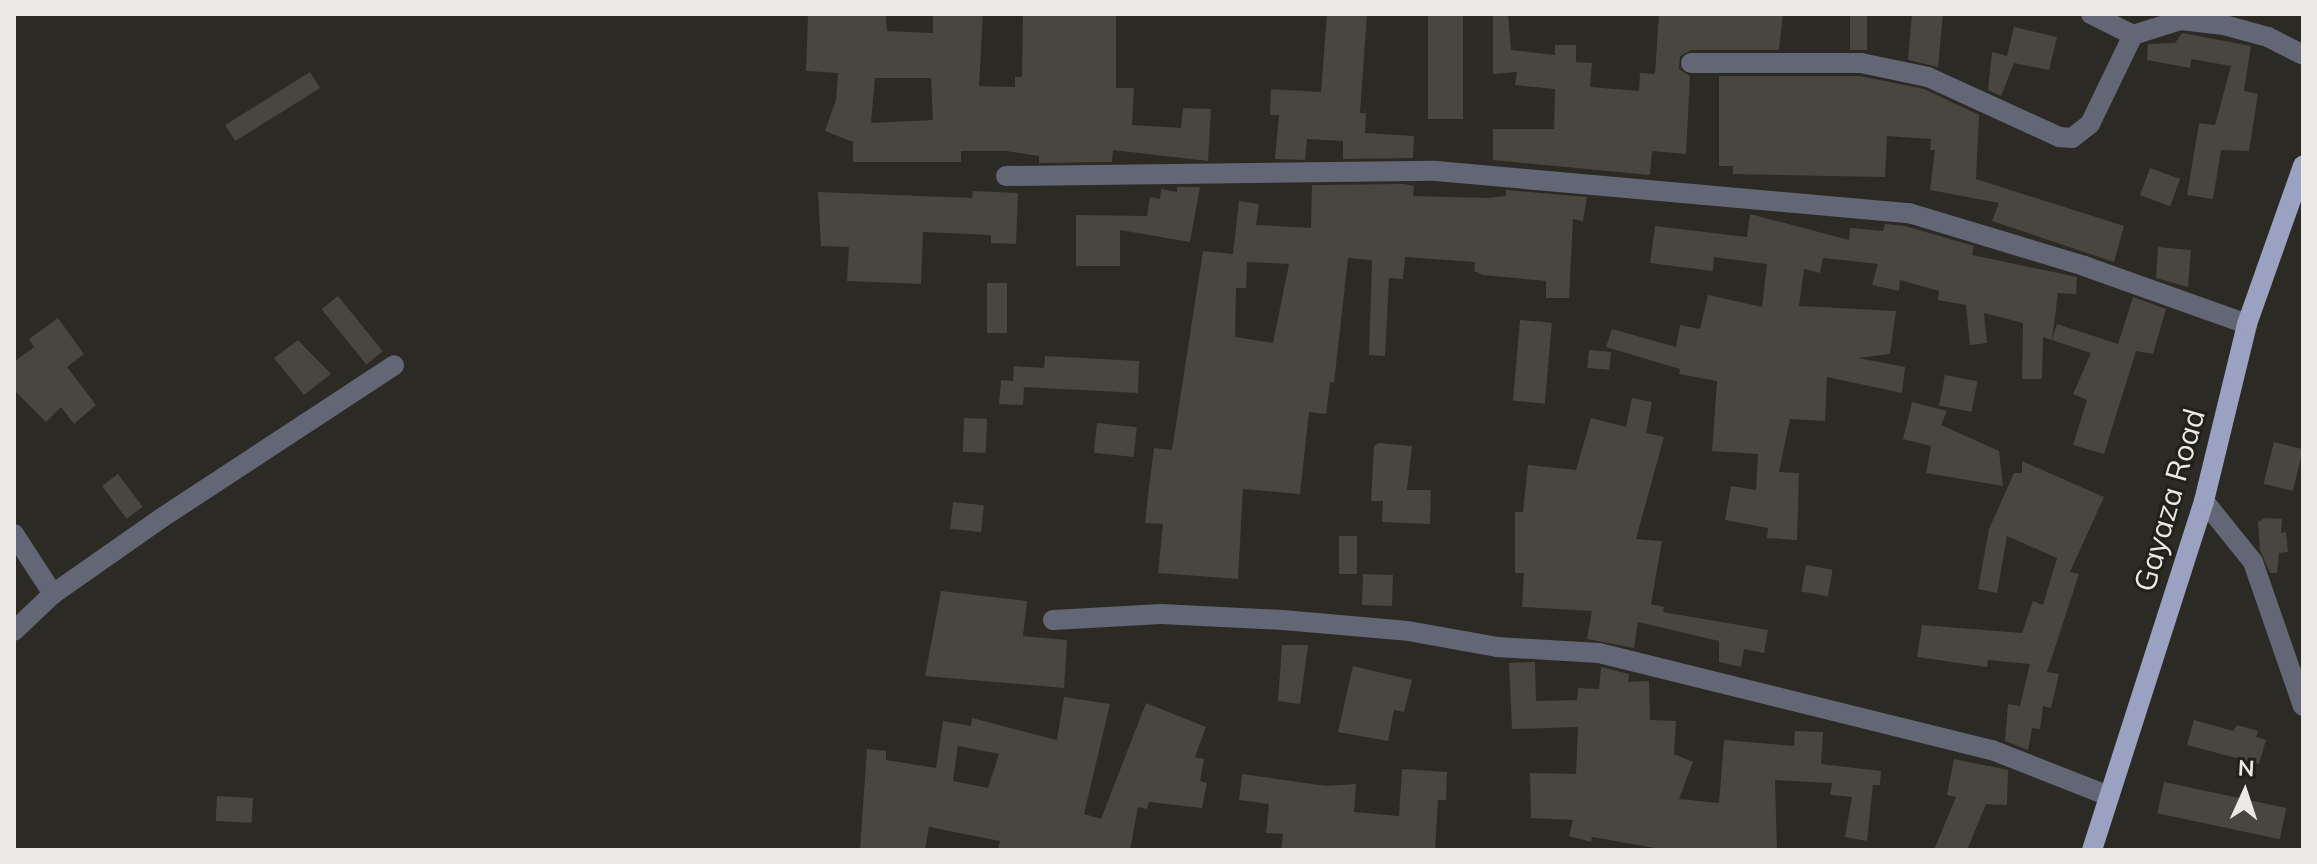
<!DOCTYPE html>
<style>
body{margin:0}
#map{position:relative;width:2317px;height:864px;overflow:hidden;background:#2c2a24;font-family:Mulish,sans-serif}
div>[style]{position:absolute}
.building>*{inset:0;background:#49453f;transform-origin:0 0}
.minor>*{height:20px;margin:-10px;padding:0 10px;transform-origin:10px;border-radius:10px;background:#636675}
.major>*{height:20px;margin:-10px;padding:0 10px;transform-origin:10px;border-radius:10px;background:#9ba1c0}
span{translate:-50% -50%;white-space:nowrap;text-align:center;line-height:1.15;-webkit-text-stroke:6px #22201a;paint-order:stroke}
.street-label{font-size:30px;color:#ebe9e5}
.frame{position:absolute;inset:0;border:16px solid #ebe9e5;pointer-events:none}
.north{position:absolute;left:2205px;top:752px;width:80px;height:80px;-webkit-text-stroke:6px #22201a;paint-order:stroke;rotate:3deg;font-size:22px;font-weight:700;line-height:32px;text-align:center;color:#ebe9e5}
.north::after{content:'';display:block;margin:auto;width:28px;height:36px;background:#ebe9e5;clip-path:polygon(50% 0,100% 100%,50% 72%,0 100%)}
</style>
<div id="map">
<div class="building">
<i style="clip-path:polygon(evenodd,933px 14px,983px 14px,979px 86px,1015px 87px,1015px 77px,1022px 77px,1023px 14px,1116px 14px,1116px 88px,1134px 88px,1132px 125px,1181px 128px,1183px 108px,1211px 109px,1208px 161px,1113px 150px,1112px 162px,1039px 163px,1039px 156px,1006px 151px,961px 151px,961px 162px,853px 162px,853px 142px,825px 131px,836px 100px,838px 73px,806px 71px,808px 15px,886px 16px,887px 31px,933px 33px,933px 14px,875px 78px,931px 78px,933px 120px,871px 123px,875px 78px)"></i>
<i style="clip-path:polygon(1327px 14px,1367px 14px,1360px 113px,1366px 113px,1365px 133px,1414px 136px,1413px 158px,1343px 159px,1343px 141px,1307px 139px,1305px 160px,1275px 159px,1279px 115px,1270px 115px,1271px 89px,1321px 92px)"></i>
<i style="left:1428px;top:14px;width:35px;height:105px"></i>
<i style="clip-path:polygon(1493px 14px,1508px 14px,1511px 50px,1555px 55px,1555px 45px,1576px 45px,1576px 62px,1592px 63px,1590px 87px,1639px 91px,1640px 73px,1655px 74px,1659px 14px,1783px 14px,1779px 50px,1691px 50px,1680px 56px,1679px 69px,1690px 76px,1686px 154px,1652px 151px,1650px 175px,1493px 160px,1493px 129px,1554px 129px,1555px 89px,1515px 85px,1517px 72px,1493px 74px)"></i>
<i style="left:1850px;top:14px;width:17px;height:36px"></i>
<i style="clip-path:polygon(1912px 14px,1943px 14px,1938px 67px,1908px 60px)"></i>
<i style="clip-path:polygon(2014px 27px,2057px 37px,2049px 70px,2014px 63px,2001px 96px,1988px 90px,1992px 52px,2007px 56px)"></i>
<i style="clip-path:polygon(2182px 33px,2251px 46px,2244px 91px,2258px 94px,2249px 151px,2221px 150px,2213px 199px,2187px 195px,2199px 123px,2215px 125px,2231px 66px,2191px 59px,2190px 68px,2147px 60px,2148px 44px,2175px 43px)"></i>
<i style="left:310px;top:72px;width:19px;height:100px;rotate:58deg"></i>
<i style="clip-path:polygon(1719px 76px,1860px 76px,1924px 89px,1979px 115px,1976px 179px,2124px 226px,2114px 262px,1992px 221px,1999px 203px,1930px 190px,1935px 150px,1930px 150px,1931px 139px,1887px 136px,1885px 177px,1733px 174px,1733px 166px,1719px 166px)"></i>
<i style="left:2150px;top:168px;width:32px;height:29px;rotate:20deg"></i>
<i style="clip-path:polygon(evenodd,1404px 184px,1414px 186px,1413px 196px,1488px 198px,1506px 196px,1506px 190px,1587px 197px,1583px 221px,1573px 219px,1569px 298px,1546px 298px,1546px 281px,1483px 275px,1474px 271px,1475px 262px,1405px 257px,1403px 279px,1389px 278px,1385px 356px,1369px 355px,1372px 260px,1348px 258px,1334px 383px,1330px 382px,1326px 414px,1309px 412px,1300px 494px,1243px 489px,1238px 579px,1158px 573px,1163px 524px,1145px 523px,1148px 495px,1154px 448px,1172px 450px,1203px 251px,1233px 254px,1239px 201px,1259px 204px,1256px 225px,1311px 228px,1312px 185px,1404px 184px,1247px 262px,1289px 264px,1273px 343px,1235px 337px,1236px 288px,1246px 288px,1247px 262px)"></i>
<i style="clip-path:polygon(1177px 187px,1200px 187px,1190px 242px,1120px 230px,1120px 266px,1076px 266px,1076px 215px,1147px 216px,1150px 197px,1160px 199px,1161px 189px,1177px 192px)"></i>
<i style="clip-path:polygon(973px 191px,1018px 193px,1016px 244px,991px 243px,991px 235px,923px 232px,921px 284px,847px 281px,849px 247px,821px 246px,818px 192px,972px 198px)"></i>
<i style="clip-path:polygon(1750px 214px,1849px 240px,1850px 228px,1883px 231px,1885px 224px,1905px 226px,1974px 246px,1972px 255px,2077px 277px,2076px 294px,2058px 293px,2052px 340px,2043px 337px,2042px 379px,2022px 379px,2023px 323px,1984px 313px,1987px 343px,1970px 345px,1966px 305px,1938px 300px,1939px 291px,1900px 280px,1899px 291px,1872px 285px,1878px 264px,1823px 258px,1820px 273px,1804px 269px,1799px 306px,1896px 311px,1890px 354px,1858px 358px,1905px 367px,1902px 393px,1827px 377px,1825px 421px,1790px 419px,1779px 472px,1799px 473px,1797px 540px,1767px 538px,1768px 528px,1725px 520px,1731px 486px,1756px 490px,1758px 454px,1712px 451px,1717px 381px,1679px 374px,1680px 369px,1606px 347px,1612px 329px,1676px 347px,1680px 325px,1700px 329px,1708px 295px,1762px 307px,1767px 264px,1714px 257px,1713px 271px,1650px 263px,1655px 226px,1747px 237px)"></i>
<i style="clip-path:polygon(2158px 247px,2191px 250px,2188px 287px,2156px 278px)"></i>
<i style="left:987px;top:283px;width:20px;height:50px"></i>
<i style="left:338px;top:296px;width:71px;height:21px;rotate:51deg"></i>
<i style="clip-path:polygon(2133px 297px,2166px 309px,2153px 354px,2136px 351px,2104px 454px,2073px 445px,2087px 400px,2073px 394px,2091px 353px,2052px 340px,2057px 324px,2118px 344px)"></i>
<i style="clip-path:polygon(58px 318px,84px 354px,67px 367px,96px 405px,74px 424px,61px 407px,46px 422px,14px 390px,14px 362px,34px 347px,29px 339px)"></i>
<i style="left:1520px;top:320px;width:32px;height:81px;rotate:5deg"></i>
<i style="clip-path:polygon(298px 340px,331px 374px,304px 395px,274px 358px)"></i>
<i style="left:1589px;top:350px;width:22px;height:18px;rotate:5deg"></i>
<i style="clip-path:polygon(1045px 356px,1139px 361px,1138px 393px,1024px 387px,1023px 405px,999px 404px,1001px 380px,1013px 381px,1014px 366px,1044px 368px)"></i>
<i style="left:1945px;top:375px;width:33px;height:31px;rotate:11deg"></i>
<i style="clip-path:polygon(1632px 398px,1652px 402px,1646px 433px,1664px 437px,1636px 539px,1662px 541px,1651px 604px,1664px 607px,1663px 612px,1768px 630px,1764px 653px,1744px 649px,1741px 667px,1719px 662px,1719px 641px,1638px 622px,1634px 648px,1587px 639px,1592px 611px,1522px 607px,1524px 573px,1515px 573px,1515px 512px,1523px 512px,1528px 465px,1576px 470px,1591px 418px,1626px 427px)"></i>
<i style="clip-path:polygon(1912px 402px,1947px 411px,1941px 425px,1999px 451px,2003px 486px,1926px 473px,1931px 446px,1903px 439px)"></i>
<i style="left:964px;top:418px;width:23px;height:34px;rotate:2deg"></i>
<i style="left:1097px;top:423px;width:40px;height:30px;rotate:6deg"></i>
<i style="left:2274px;top:442px;width:30px;height:43px;rotate:14deg"></i>
<i style="clip-path:polygon(1379px 443px,1412px 446px,1407px 490px,1431px 490px,1430px 524px,1382px 522px,1383px 501px,1371px 501px,1374px 446px)"></i>
<i style="clip-path:polygon(2022px 461px,2104px 497px,2070px 572px,2079px 574px,2047px 672px,2059px 674px,2051px 708px,2043px 706px,2040px 729px,2032px 728px,2028px 750px,2005px 741px,2008px 704px,2020px 706px,2030px 664px,1988px 660px,1987px 667px,1917px 657px,1922px 625px,2022px 633px,2033px 601px,2043px 605px,2057px 558px,2007px 536px,1997px 593px,1978px 589px,1989px 529px,2014px 473px,2022px 473px)"></i>
<i style="left:118px;top:474px;width:41px;height:20px;rotate:53deg"></i>
<i style="left:953px;top:502px;width:31px;height:27px;rotate:6deg"></i>
<i style="clip-path:polygon(2265px 518px,2282px 519px,2281px 533px,2286px 532px,2288px 552px,2279px 553px,2277px 573px,2270px 573px,2260px 550px,2258px 522px)"></i>
<i style="left:1339px;top:536px;width:18px;height:38px"></i>
<i style="left:1806px;top:565px;width:27px;height:27px;rotate:10deg"></i>
<i style="left:1363px;top:574px;width:30px;height:31px;rotate:2deg"></i>
<i style="clip-path:polygon(941px 591px,1027px 601px,1023px 636px,1067px 640px,1064px 688px,925px 676px)"></i>
<i style="clip-path:polygon(1282px 645px,1308px 645px,1300px 704px,1278px 701px)"></i>
<i style="clip-path:polygon(1535px 662px,1536px 701px,1577px 700px,1578px 688px,1599px 689px,1601px 667px,1629px 674px,1628px 682px,1649px 681px,1650px 720px,1676px 721px,1674px 754px,1693px 762px,1679px 799px,1719px 803px,1724px 740px,1794px 746px,1795px 731px,1823px 732px,1821px 764px,1881px 771px,1880px 785px,1873px 785px,1867px 841px,1845px 837px,1852px 797px,1830px 795px,1832px 783px,1775px 780px,1777px 850px,1666px 850px,1592px 837px,1591px 842px,1569px 836px,1573px 820px,1531px 818px,1530px 773px,1576px 774px,1578px 727px,1512px 729px,1509px 663px)"></i>
<i style="clip-path:polygon(1353px 666px,1412px 680px,1404px 712px,1394px 710px,1388px 741px,1338px 732px)"></i>
<i style="clip-path:polygon(evenodd,1064px 697px,1110px 704px,1084px 814px,1101px 819px,1146px 703px,1206px 727px,1195px 757px,1204px 759px,1200px 781px,1207px 783px,1202px 808px,1149px 802px,1147px 809px,1138px 807px,1130px 850px,998px 850px,1000px 841px,929px 827px,925px 850px,860px 850px,867px 749px,886px 751px,886px 760px,936px 768px,943px 721px,971px 726px,972px 718px,1057px 740px,1064px 697px,958px 746px,999px 754px,988px 788px,953px 781px,958px 746px)"></i>
<i style="clip-path:polygon(2194px 720px,2233px 731px,2237px 725px,2258px 731px,2256px 737px,2266px 740px,2259px 764px,2187px 745px)"></i>
<i style="clip-path:polygon(1954px 759px,2008px 770px,2007px 805px,1986px 804px,1967px 850px,1934px 850px,1956px 797px,1947px 795px)"></i>
<i style="clip-path:polygon(1402px 769px,1447px 772px,1446px 800px,1438px 800px,1435px 850px,1281px 850px,1283px 834px,1266px 833px,1269px 804px,1239px 800px,1242px 774px,1326px 786px,1356px 784px,1354px 812px,1399px 816px)"></i>
<i style="left:2164px;top:782px;width:125px;height:32px;rotate:12deg"></i>
<i style="left:217px;top:796px;width:36px;height:25px;rotate:3deg"></i>
</div>
<div class="minor">
<i style="left:2091px;top:14px;width:47px;rotate:26.6deg"></i>
<i style="left:2133px;top:35px;width:50px;rotate:-17.4deg"></i>
<i style="left:2181px;top:20px;width:43px;rotate:6.6deg"></i>
<i style="left:2224px;top:25px;width:46px;rotate:15.3deg"></i>
<i style="left:2268px;top:37px;width:39px;rotate:27deg"></i>
<i style="left:1691px;top:63px;width:170px"></i>
<i style="left:1861px;top:63px;width:68px;rotate:11.8deg"></i>
<i style="left:1928px;top:77px;width:144px;rotate:24.6deg"></i>
<i style="left:2059px;top:137px;width:13px;rotate:4deg"></i>
<i style="left:2072px;top:138px;width:23px;rotate:-38deg"></i>
<i style="left:2090px;top:124px;width:99px;rotate:-64.2deg"></i>
<i style="left:1006px;top:176px;width:430px;rotate:-0.7deg"></i>
<i style="left:1436px;top:171px;width:475px;rotate:5.1deg"></i>
<i style="left:1909px;top:213px;width:183px;rotate:16.8deg"></i>
<i style="left:2084px;top:266px;width:173px;rotate:19.6deg"></i>
<i style="left:2204px;top:501px;width:78px;rotate:51.2deg"></i>
<i style="left:2253px;top:562px;width:152px;rotate:70.9deg"></i>
<i style="left:14px;top:534px;width:72px;rotate:57deg"></i>
<i style="left:1053px;top:620px;width:108px;rotate:-3.2deg"></i>
<i style="left:1161px;top:614px;width:122px;rotate:2.8deg"></i>
<i style="left:1283px;top:620px;width:125px;rotate:5deg"></i>
<i style="left:1408px;top:631px;width:90px;rotate:10.2deg"></i>
<i style="left:1497px;top:647px;width:102px;rotate:3.4deg"></i>
<i style="left:1599px;top:653px;width:405px;rotate:13.9deg"></i>
<i style="left:1992px;top:750px;width:126px;rotate:21.5deg"></i>
<i style="left:14px;top:631px;width:54px;rotate:-43.5deg"></i>
<i style="left:53px;top:594px;width:131px;rotate:-35deg"></i>
<i style="left:160px;top:519px;width:280px;rotate:-33.3deg"></i>
</div>
<div class="major">
<i style="left:2092px;top:850px;width:367px;rotate:-72.2deg"></i>
<i style="left:2204px;top:501px;width:182px;rotate:-76.3deg"></i>
<i style="left:2247px;top:324px;width:168px;rotate:-70.5deg"></i>
</div>
<div class="street-label">
<span style="left:2169px;top:500px;rotate:-74deg">Gayaza Road</span>
</div>
<div class="frame"></div>
<div class="north">N</div>
</div>
